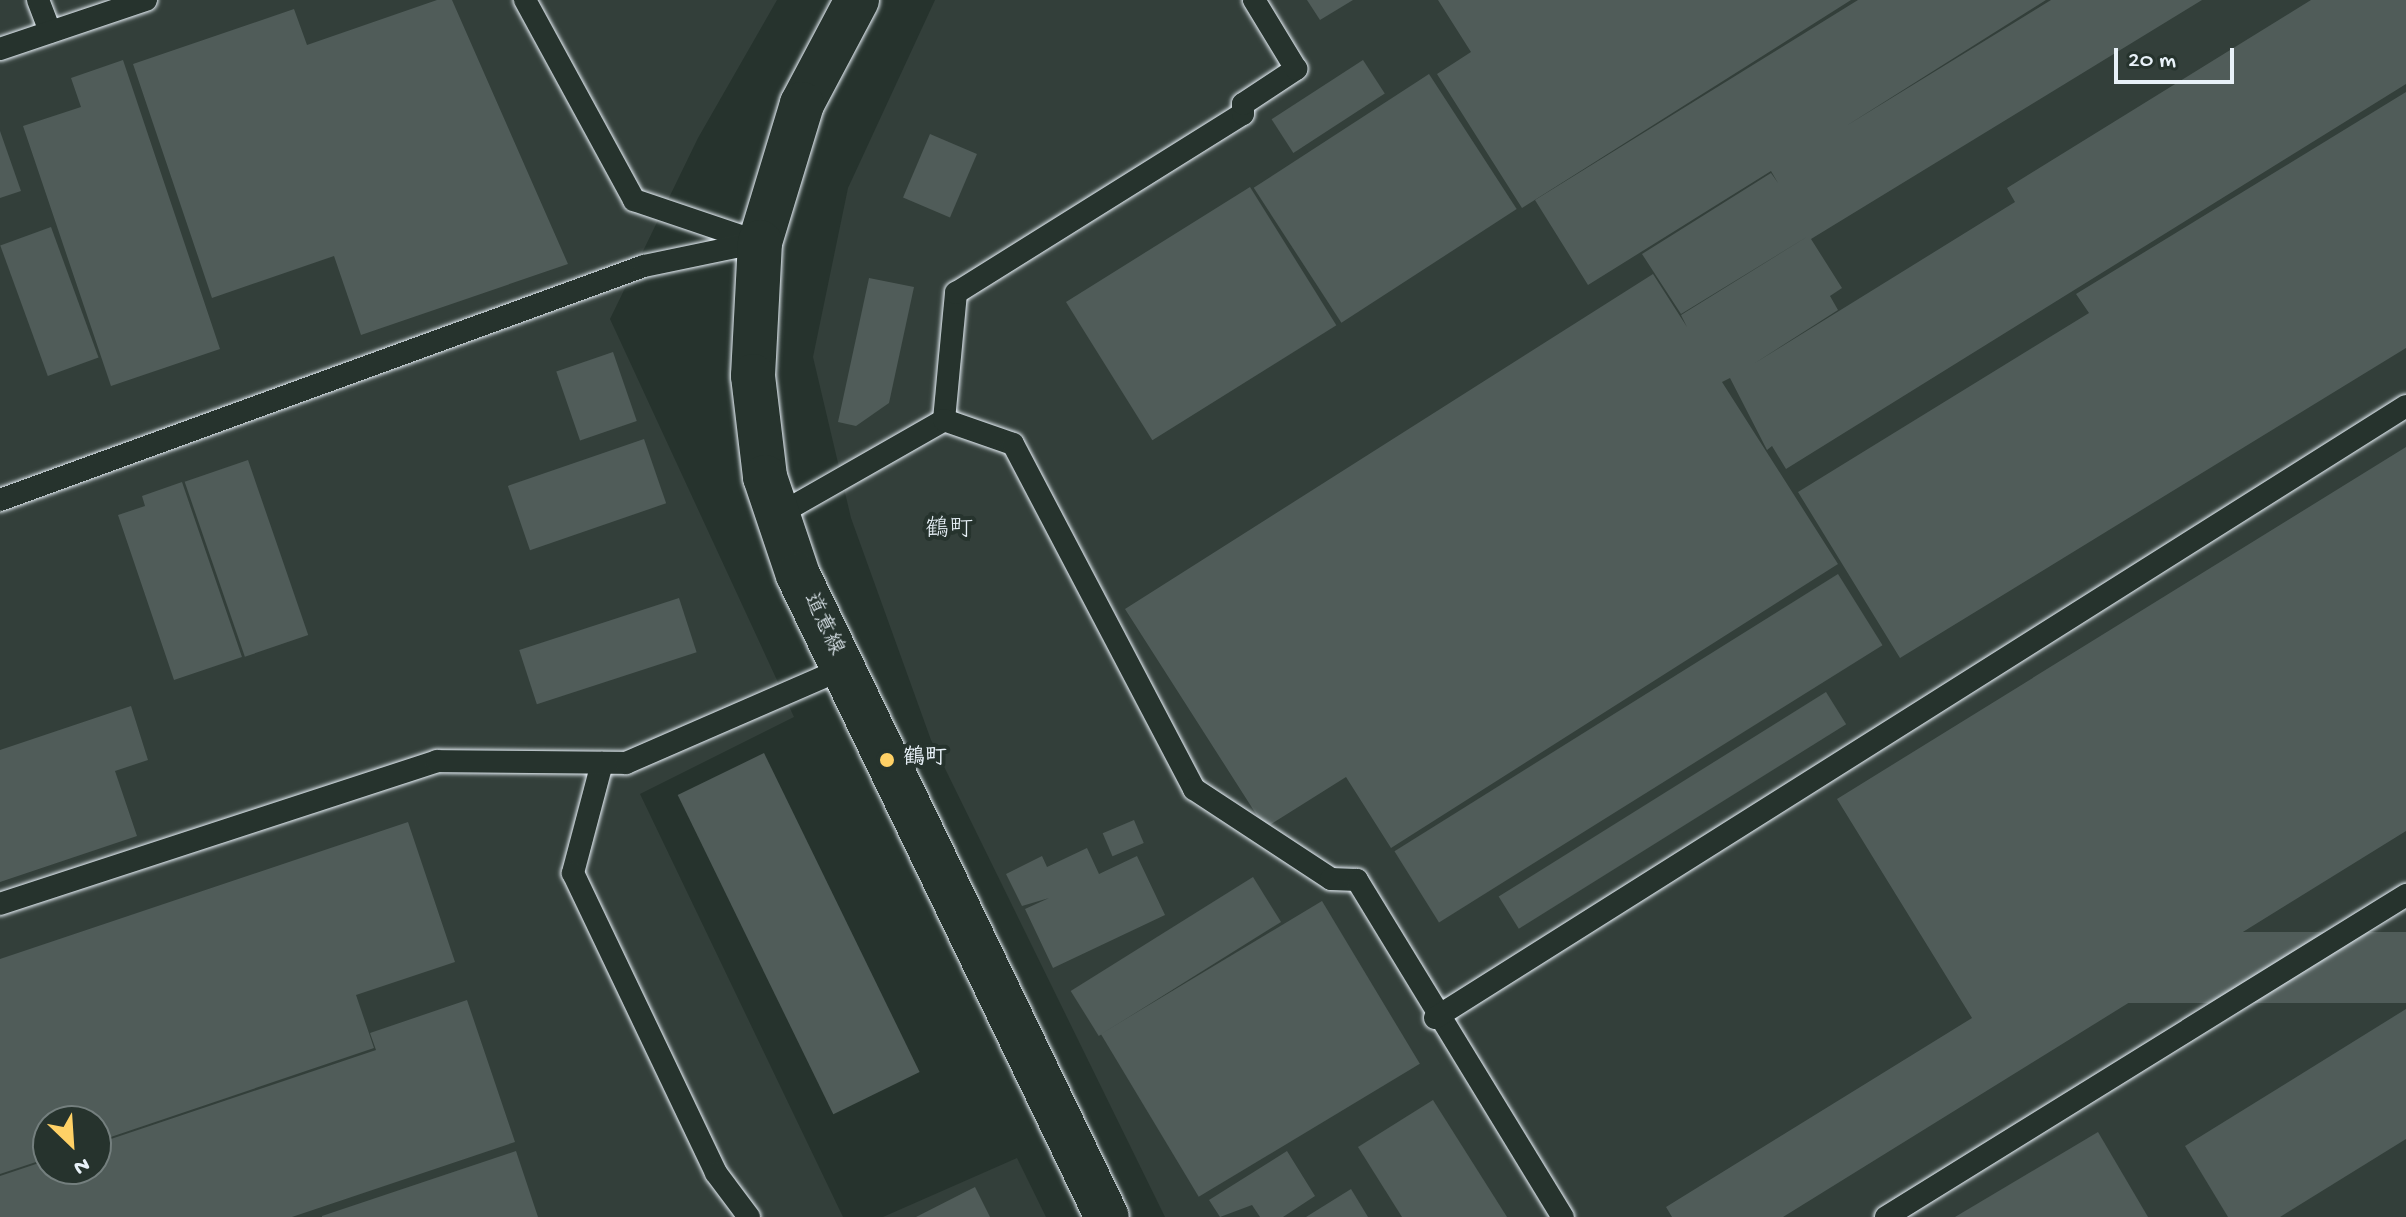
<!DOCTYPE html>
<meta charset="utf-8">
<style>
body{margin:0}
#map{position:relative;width:2406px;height:1217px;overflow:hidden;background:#26332d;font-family:"Gochi Hand","Klee One",sans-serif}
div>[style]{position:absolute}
.built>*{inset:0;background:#333f3a}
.building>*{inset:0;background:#505c59;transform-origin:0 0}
.roads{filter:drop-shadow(0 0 2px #e8f1f8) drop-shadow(0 0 2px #e8f1f8)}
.lane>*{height:22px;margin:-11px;padding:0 11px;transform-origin:11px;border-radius:11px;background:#26332d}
.secondary>*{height:44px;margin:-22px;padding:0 22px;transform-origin:22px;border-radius:22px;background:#26332d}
.dots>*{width:22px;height:22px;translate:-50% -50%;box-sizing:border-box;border:4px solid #26332d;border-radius:50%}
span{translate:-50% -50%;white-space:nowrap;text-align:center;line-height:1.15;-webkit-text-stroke:8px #26332d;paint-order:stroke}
.street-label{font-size:22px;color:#e8f1f8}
.poi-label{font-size:22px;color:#e8f1f8;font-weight:700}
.left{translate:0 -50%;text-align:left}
.neighbourhood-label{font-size:24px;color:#e8f1f8}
.north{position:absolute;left:32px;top:1105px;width:80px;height:80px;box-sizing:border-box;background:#26332d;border:2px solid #747f7e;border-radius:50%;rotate:155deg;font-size:22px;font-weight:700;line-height:32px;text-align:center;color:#e8f1f8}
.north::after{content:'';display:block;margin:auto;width:28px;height:36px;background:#ffd166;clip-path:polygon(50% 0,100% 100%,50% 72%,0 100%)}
.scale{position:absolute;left:2114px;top:48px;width:120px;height:36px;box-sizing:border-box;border:4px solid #e8f1f8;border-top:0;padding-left:10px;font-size:24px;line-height:28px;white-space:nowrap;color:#e8f1f8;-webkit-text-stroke:6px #26332d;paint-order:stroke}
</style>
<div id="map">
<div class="built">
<i style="clip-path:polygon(evenodd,0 0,777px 0,698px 138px,610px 319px,794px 717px,640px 794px,843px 1217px,0 1217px,0 0,48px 1121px,96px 1121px,96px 1169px,48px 1169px,48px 1121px)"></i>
<i style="clip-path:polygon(935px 0,2406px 0,2406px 1217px,1165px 1217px,931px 740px,851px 518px,813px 357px,848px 188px)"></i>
<i style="clip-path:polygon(1017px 1158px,1046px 1217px,883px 1217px)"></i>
</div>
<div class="building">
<i style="clip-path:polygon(437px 0,452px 0,568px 264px,361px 335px,334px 256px,212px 298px,133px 64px,294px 9px,307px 45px)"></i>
<i style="clip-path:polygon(1307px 0,1353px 0,1320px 20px)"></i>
<i style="clip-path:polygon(1438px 0,1851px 0,1522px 208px,1437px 74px,1471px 52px)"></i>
<i style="clip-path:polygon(1858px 0,2046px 0,1846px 126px,2051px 0,2202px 0,1811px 239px,1842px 288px,1830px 296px,1838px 310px,1755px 363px,2015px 202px,2007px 188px,2311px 0,2406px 0,2406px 84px,1786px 469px,1772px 446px,1767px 450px,1730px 378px,1722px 382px,1838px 564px,1391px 848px,1346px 777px,1265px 828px,1125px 609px,1653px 274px,1687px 327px,1681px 315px,1810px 235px,1681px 314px,1642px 254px,1771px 173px,1778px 183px,1771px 171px,1588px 285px,1535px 200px)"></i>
<i style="clip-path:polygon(123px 60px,220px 349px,111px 386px,23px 126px,81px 107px,71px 78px)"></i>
<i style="left:1363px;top:60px;width:40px;height:109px;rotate:57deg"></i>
<i style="left:1429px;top:74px;width:161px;height:209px;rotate:57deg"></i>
<i style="clip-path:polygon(2406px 92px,2406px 348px,1900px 658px,1798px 492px,2089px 313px,2076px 294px)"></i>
<i style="clip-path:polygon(0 131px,21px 191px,0 198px)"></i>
<i style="left:930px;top:134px;width:51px;height:69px;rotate:23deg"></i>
<i style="left:1250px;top:187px;width:163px;height:217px;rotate:58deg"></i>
<i style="left:51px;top:227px;width:139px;height:54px;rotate:70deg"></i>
<i style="clip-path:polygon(869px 278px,914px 287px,889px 403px,856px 426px,838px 422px)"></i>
<i style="left:613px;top:352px;width:73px;height:60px;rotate:71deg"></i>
<i style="left:644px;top:439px;width:68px;height:144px;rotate:71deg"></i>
<i style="clip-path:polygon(2406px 447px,2406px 831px,1783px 1217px,1672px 1217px,1666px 1207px,1972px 1018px,1837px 799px)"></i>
<i style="left:248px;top:460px;width:185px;height:67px;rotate:71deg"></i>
<i style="clip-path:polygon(182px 482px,242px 657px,174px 680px,118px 515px,145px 506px,142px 496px)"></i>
<i style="left:1838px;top:574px;width:84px;height:523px;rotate:58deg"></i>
<i style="left:679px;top:598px;width:57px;height:168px;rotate:72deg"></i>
<i style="left:1826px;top:692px;width:38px;height:386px;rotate:58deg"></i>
<i style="clip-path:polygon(131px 706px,148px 760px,115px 771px,137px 836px,0 882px,0 750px)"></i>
<i style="left:764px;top:753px;width:355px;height:96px;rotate:64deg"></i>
<i style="left:1134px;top:820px;width:25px;height:34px;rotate:67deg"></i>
<i style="clip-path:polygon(408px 822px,455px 962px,356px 995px,374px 1048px,96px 1142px,96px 1121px,48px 1121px,48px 1158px,0 1174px,0 959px)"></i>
<i style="clip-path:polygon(1087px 848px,1099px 874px,1137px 856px,1165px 915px,1053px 968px,1025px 909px,1049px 898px,1022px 906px,1006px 874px,1042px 856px,1047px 867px)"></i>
<i style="left:1253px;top:877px;width:53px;height:215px;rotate:58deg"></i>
<i style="left:1322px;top:901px;width:190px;height:258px;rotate:59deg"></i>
<i style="left:2406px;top:932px;width:71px;height:296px;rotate:90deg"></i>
<i style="clip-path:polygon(467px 1000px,515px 1142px,292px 1217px,0 1217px,0 1176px,48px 1160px,48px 1169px,96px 1169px,96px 1144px,376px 1050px,370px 1033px)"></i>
<i style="clip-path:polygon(2406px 1009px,2406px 1139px,2280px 1217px,2228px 1217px,2185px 1146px)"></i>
<i style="clip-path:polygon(1433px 1100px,1507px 1217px,1402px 1217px,1358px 1147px)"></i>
<i style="clip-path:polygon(2098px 1132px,2148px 1217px,1955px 1217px)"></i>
<i style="clip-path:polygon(516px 1151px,538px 1217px,322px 1217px,322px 1216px)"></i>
<i style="clip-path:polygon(1287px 1151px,1315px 1196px,1283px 1217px,1260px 1217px,1252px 1205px,1220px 1217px,1209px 1200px)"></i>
<i style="clip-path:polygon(975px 1187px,990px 1217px,916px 1217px)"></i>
<i style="clip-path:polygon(1351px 1189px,1368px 1217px,1306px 1217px)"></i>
</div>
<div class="roads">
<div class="lane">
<i style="left:38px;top:0;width:34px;rotate:69deg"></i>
<i style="left:525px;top:0;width:228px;rotate:61.4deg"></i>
<i style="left:634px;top:200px;width:131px;rotate:18.7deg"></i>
<i style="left:0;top:49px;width:154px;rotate:-18.6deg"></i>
<i style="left:944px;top:420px;width:128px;rotate:-84.6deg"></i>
<i style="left:956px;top:293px;width:338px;rotate:-32deg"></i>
<i style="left:1243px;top:114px;width:10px;rotate:-90deg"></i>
<i style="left:1243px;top:104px;width:64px;rotate:-33.4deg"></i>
<i style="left:1296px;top:69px;width:81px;rotate:-121.3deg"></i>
<i style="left:0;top:500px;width:685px;rotate:-19.97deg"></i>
<i style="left:644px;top:266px;width:118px;rotate:-11.7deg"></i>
<i style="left:776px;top:516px;width:193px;rotate:-29.7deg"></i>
<i style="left:944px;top:420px;width:73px;rotate:19.2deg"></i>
<i style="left:1013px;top:444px;width:390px;rotate:62.3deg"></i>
<i style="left:1194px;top:789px;width:164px;rotate:33.3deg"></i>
<i style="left:1331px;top:879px;width:26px;rotate:2deg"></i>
<i style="left:1357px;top:880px;width:395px;rotate:58.6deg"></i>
<i style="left:602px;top:763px;width:114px;rotate:104.8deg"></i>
<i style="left:573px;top:873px;width:332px;rotate:64.5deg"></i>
<i style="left:716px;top:1173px;width:55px;rotate:53.1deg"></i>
<i style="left:0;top:904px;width:460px;rotate:-18.1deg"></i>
<i style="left:437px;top:761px;width:189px;rotate:0.6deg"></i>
<i style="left:626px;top:763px;width:238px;rotate:-23.5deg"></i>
<i style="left:1435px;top:1018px;width:1148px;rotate:-32.22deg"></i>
<i style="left:1886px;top:1217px;width:612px;rotate:-31.77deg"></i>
</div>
<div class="secondary">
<i style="left:857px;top:0;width:118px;rotate:117.9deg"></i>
<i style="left:802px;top:104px;width:144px;rotate:106.9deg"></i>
<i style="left:760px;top:242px;width:134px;rotate:93deg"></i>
<i style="left:753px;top:376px;width:102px;rotate:83.2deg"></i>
<i style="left:765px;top:477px;width:103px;rotate:71.4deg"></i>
<i style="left:798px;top:575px;width:712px;rotate:64.3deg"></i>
</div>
</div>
<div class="dots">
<i style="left:887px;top:760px;background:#ffd166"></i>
</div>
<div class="street-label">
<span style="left:822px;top:625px;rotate:64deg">道意線</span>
</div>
<div class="poi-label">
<span class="left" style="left:903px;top:760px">鶴町</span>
</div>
<div class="neighbourhood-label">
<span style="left:949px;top:531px">鶴町</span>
</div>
<div class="north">N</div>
<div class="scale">20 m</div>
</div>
